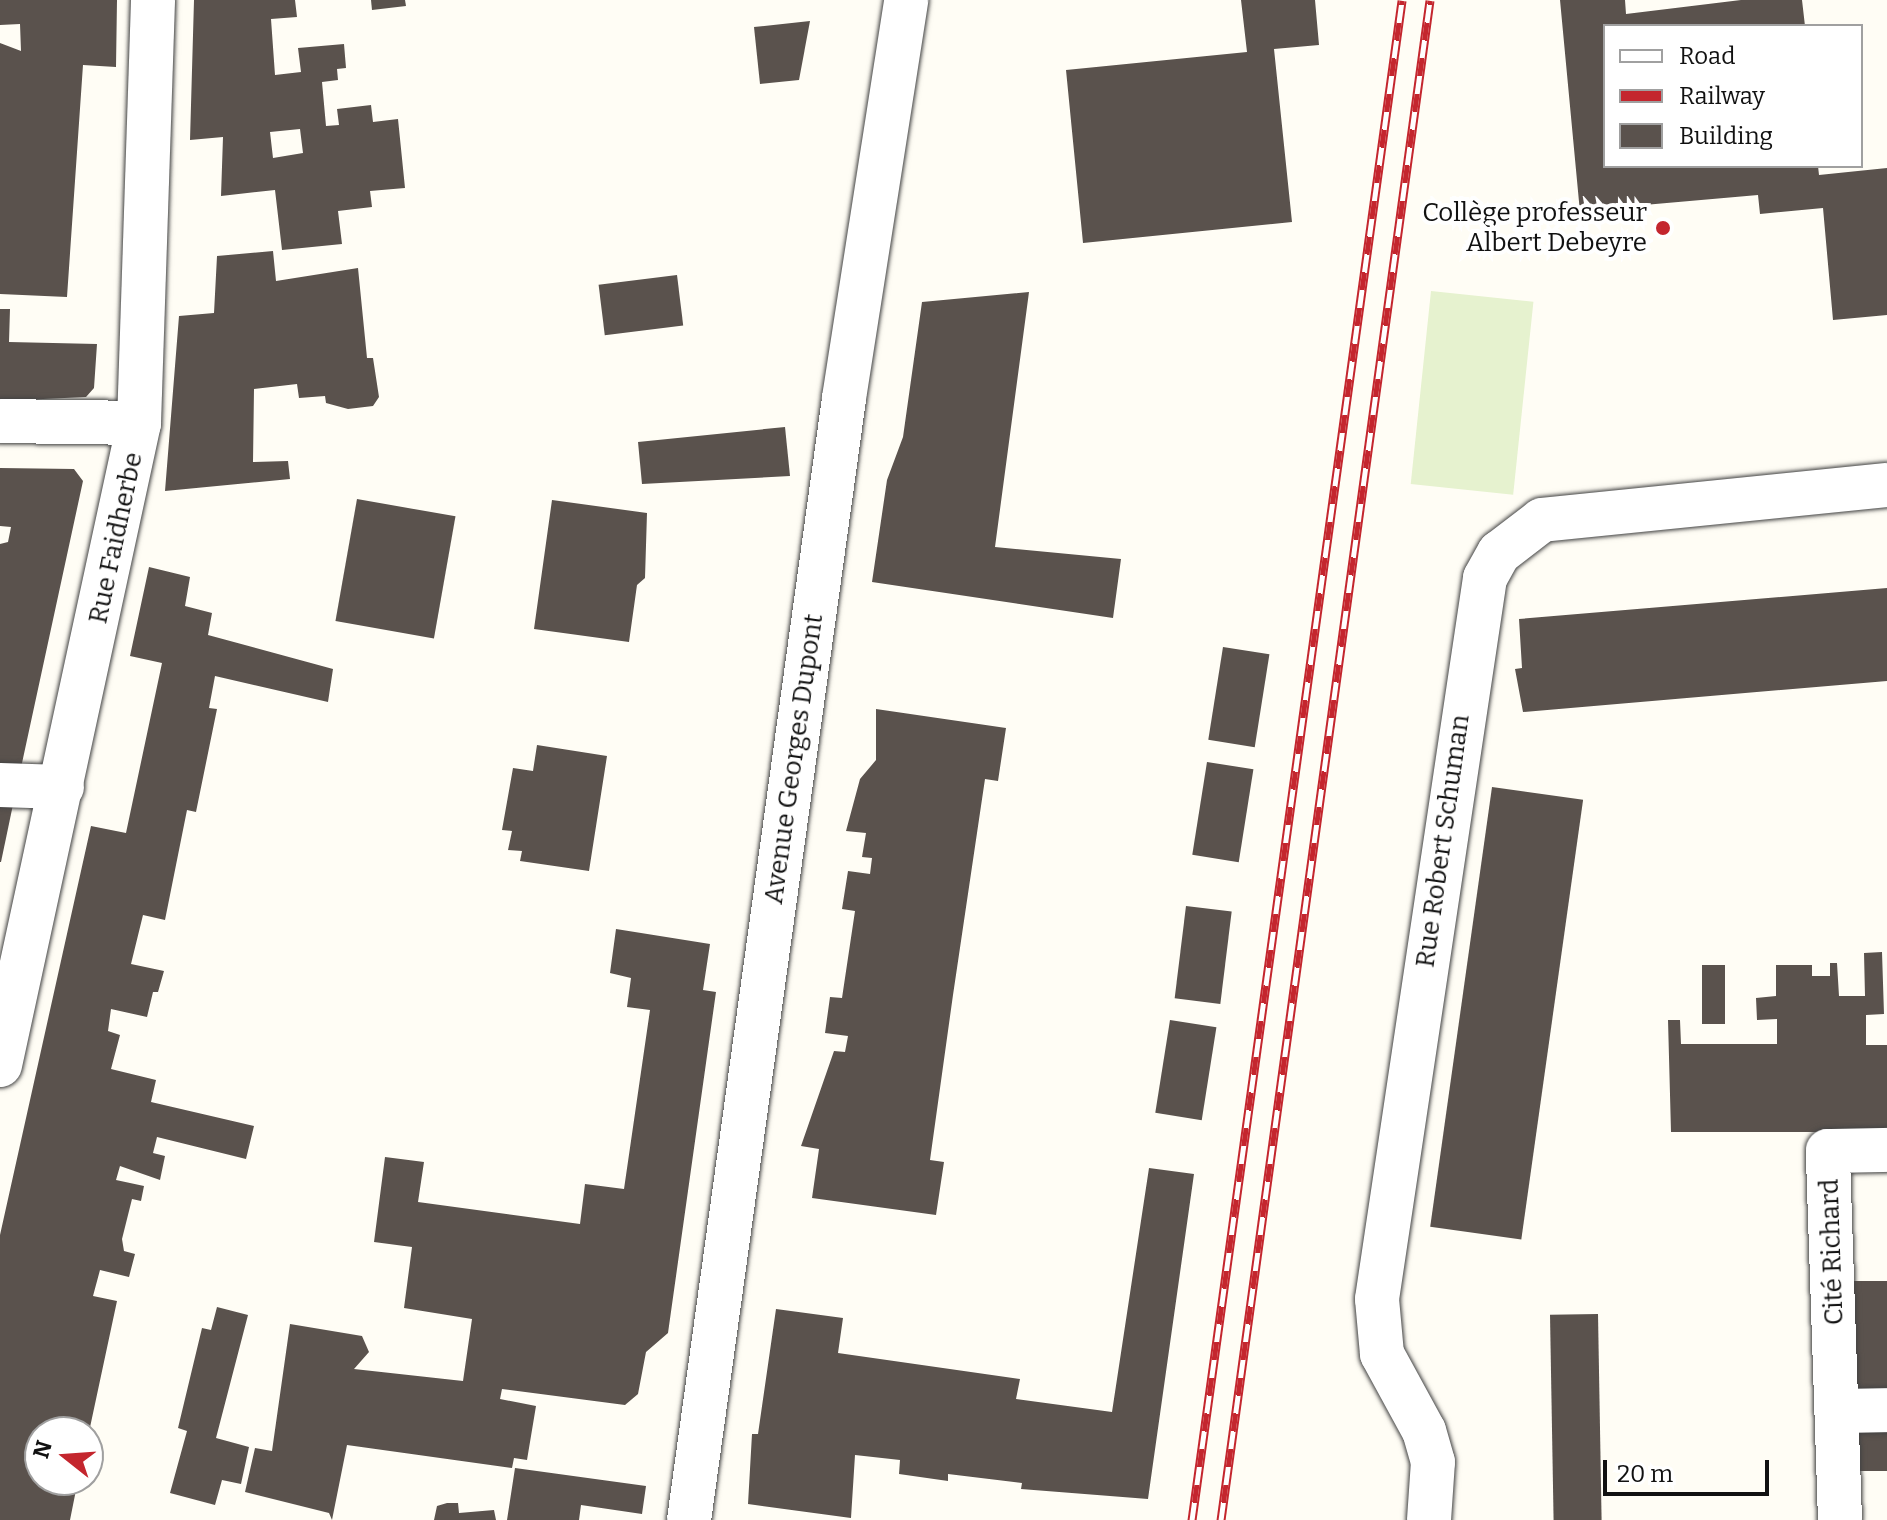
<!DOCTYPE html>
<meta charset="utf-8">
<style>
body{margin:0}
#map{position:relative;width:1887px;height:1520px;overflow:hidden;background:#fffdf5;font-family:Bitter,serif}
div>[style]{position:absolute}
.pitch>*{inset:0;background:#e6f2cf;transform-origin:0 0}
.building>*{inset:0;background:#5a524d;transform-origin:0 0}
.roads{filter:drop-shadow(0 0 2px #444) drop-shadow(0 0 2px #444)}
.minor>*{height:44px;margin:-22px;padding:0 22px;transform-origin:22px;border-radius:22px;background:#fff}
.rail>*{height:9px;margin-top:-4.5px;transform-origin:0;background:repeating-linear-gradient(90deg,#fff 0 18px,#c4262e 0 36px);box-sizing:border-box;border-block:2px solid #c4262e}
.dots>*{width:22px;height:22px;translate:-50% -50%;box-sizing:border-box;border:4px solid #fff;border-radius:50%}
span{translate:-50% -50%;white-space:nowrap;text-align:center;line-height:1.15;-webkit-text-stroke:8px #fff;paint-order:stroke}
.poi-label{font-size:26px;color:#111}
.right{translate:-100% -50%;text-align:right}
.street-label{font-size:26px;color:#111}
.legend{position:absolute;left:1603px;top:24px;width:260px;height:144px;box-sizing:border-box;background:#fff;border:2px solid #a0a0a0;margin:0;padding:10px 14px;list-style:none;font-size:24px;color:#111}
.legend li{display:flex;align-items:center;gap:16px;height:40px}
.legend b{width:40px;border:2px solid #a0a0a0}
.north{position:absolute;left:24px;top:1416px;width:80px;height:80px;box-sizing:border-box;background:#fff;border:2px solid #a0a0a0;border-radius:50%;rotate:287deg;font-size:22px;font-weight:700;line-height:32px;text-align:center;color:#111}
.north::after{content:'';display:block;margin:auto;width:28px;height:36px;background:#c4262e;clip-path:polygon(50% 0,100% 100%,50% 72%,0 100%)}
.scale{position:absolute;left:1603px;top:1460px;width:166px;height:36px;box-sizing:border-box;border:4px solid #111;border-top:0;padding-left:10px;font-size:24px;line-height:28px;white-space:nowrap;color:#111;-webkit-text-stroke:6px #fff;paint-order:stroke}
</style>
<div id="map">
<div class="pitch">
<i style="left:1431px;top:291px;width:103px;height:194px;rotate:6deg"></i>
</div>
<div class="building">
<i style="clip-path:polygon(0 0,117px 0,116px 67px,83px 65px,67px 297px,0 294px,0 43px,21px 51px,20px 24px,0 25px)"></i>
<i style="clip-path:polygon(evenodd,194px 0,295px 0,297px 17px,271px 19px,275px 75px,301px 72px,298px 48px,344px 44px,346px 68px,337px 69px,338px 80px,322px 82px,326px 126px,339px 125px,337px 109px,371px 105px,373px 122px,398px 119px,405px 188px,370px 191px,372px 207px,338px 211px,342px 244px,282px 250px,275px 190px,221px 196px,223px 137px,190px 140px,194px 0,300px 129px,303px 153px,273px 158px,270px 132px,300px 129px)"></i>
<i style="clip-path:polygon(371px 0,405px 0,406px 6px,372px 10px)"></i>
<i style="clip-path:polygon(1241px 0,1315px 0,1319px 45px,1274px 49px,1292px 222px,1083px 243px,1066px 70px,1247px 52px)"></i>
<i style="clip-path:polygon(1560px 0,1625px 0,1626px 14px,1741px 0,1802px 0,1805px 26px,1605px 26px,1605px 166px,1818px 166px,1819px 175px,1887px 168px,1887px 315px,1833px 320px,1823px 208px,1760px 214px,1758px 195px,1644px 205px,1645px 217px,1581px 223px)"></i>
<i style="clip-path:polygon(810px 21px,799px 80px,760px 84px,754px 27px)"></i>
<i style="clip-path:polygon(273px 251px,276px 281px,358px 268px,367px 358px,373px 358px,379px 397px,373px 406px,348px 409px,326px 403px,325px 396px,299px 398px,297px 384px,254px 389px,253px 462px,288px 461px,290px 479px,165px 491px,179px 316px,214px 313px,217px 256px)"></i>
<i style="left:677px;top:275px;width:51px;height:79px;rotate:83deg"></i>
<i style="clip-path:polygon(1029px 292px,995px 547px,1121px 559px,1113px 618px,872px 582px,887px 480px,903px 437px,922px 302px)"></i>
<i style="clip-path:polygon(0 309px,10px 309px,9px 342px,97px 344px,94px 388px,86px 397px,0 401px)"></i>
<i style="clip-path:polygon(785px 427px,790px 476px,642px 484px,638px 442px)"></i>
<i style="clip-path:polygon(0 468px,74px 469px,83px 481px,19px 777px,0 776px,0 544px,8px 542px,11px 527px,0 526px)"></i>
<i style="left:357px;top:499px;width:100px;height:124px;rotate:10deg"></i>
<i style="clip-path:polygon(552px 500px,647px 513px,645px 578px,637px 585px,629px 642px,534px 629px)"></i>
<i style="clip-path:polygon(149px 567px,190px 577px,185px 606px,212px 613px,208px 635px,333px 669px,328px 702px,215px 676px,209px 708px,217px 709px,196px 812px,187px 810px,165px 920px,143px 915px,131px 964px,164px 971px,158px 992px,153px 992px,147px 1017px,111px 1009px,108px 1031px,120px 1035px,111px 1069px,156px 1080px,151px 1102px,254px 1126px,246px 1159px,157px 1137px,153px 1153px,165px 1156px,160px 1180px,120px 1166px,116px 1180px,144px 1186px,141px 1201px,132px 1199px,122px 1239px,124px 1251px,135px 1254px,129px 1277px,100px 1270px,93px 1296px,117px 1301px,89px 1432px,40px 1432px,40px 1480px,78px 1480px,70px 1520px,0 1520px,0 1235px,91px 826px,126px 833px,162px 663px,130px 656px)"></i>
<i style="clip-path:polygon(1887px 588px,1887px 681px,1523px 712px,1515px 669px,1522px 668px,1519px 619px)"></i>
<i style="left:1223px;top:647px;width:47px;height:94px;rotate:9deg"></i>
<i style="clip-path:polygon(876px 709px,1006px 728px,998px 781px,985px 779px,953px 995px,930px 1160px,944px 1162px,936px 1215px,812px 1198px,819px 1149px,801px 1146px,834px 1051px,845px 1052px,848px 1036px,825px 1033px,830px 997px,842px 998px,855px 911px,842px 909px,848px 871px,870px 874px,872px 858px,862px 857px,866px 833px,846px 831px,860px 779px,876px 760px)"></i>
<i style="clip-path:polygon(537px 745px,607px 756px,589px 871px,520px 861px,522px 851px,508px 850px,512px 831px,502px 830px,513px 768px,533px 771px)"></i>
<i style="left:1207px;top:762px;width:47px;height:94px;rotate:9deg"></i>
<i style="left:1492px;top:787px;width:92px;height:444px;rotate:8deg"></i>
<i style="clip-path:polygon(0 792px,15px 795px,1px 862px,0 862px)"></i>
<i style="left:1186px;top:906px;width:46px;height:93px;rotate:7deg"></i>
<i style="clip-path:polygon(616px 929px,710px 944px,703px 990px,716px 992px,668px 1333px,646px 1352px,638px 1394px,625px 1405px,502px 1389px,500px 1399px,536px 1406px,527px 1460px,514px 1458px,512px 1468px,347px 1445px,332px 1520px,329px 1513px,245px 1492px,255px 1448px,272px 1451px,290px 1324px,362px 1336px,369px 1352px,354px 1369px,463px 1381px,472px 1319px,404px 1308px,412px 1247px,374px 1242px,385px 1157px,424px 1162px,418px 1202px,580px 1224px,585px 1184px,624px 1189px,650px 1010px,627px 1007px,631px 978px,610px 973px)"></i>
<i style="clip-path:polygon(1882px 952px,1884px 1014px,1866px 1015px,1866px 1045px,1887px 1045px,1887px 1132px,1671px 1132px,1668px 1020px,1680px 1020px,1681px 1044px,1777px 1044px,1777px 1019px,1757px 1020px,1756px 998px,1776px 996px,1776px 965px,1812px 965px,1812px 976px,1830px 976px,1830px 963px,1837px 963px,1839px 996px,1865px 996px,1864px 953px)"></i>
<i style="left:1702px;top:965px;width:23px;height:59px"></i>
<i style="left:1170px;top:1020px;width:47px;height:94px;rotate:9deg"></i>
<i style="clip-path:polygon(1149px 1168px,1194px 1174px,1148px 1499px,1021px 1489px,1022px 1483px,948px 1474px,948px 1481px,899px 1474px,900px 1460px,855px 1455px,851px 1518px,748px 1504px,752px 1434px,758px 1434px,776px 1309px,843px 1318px,838px 1353px,1020px 1379px,1016px 1399px,1112px 1412px)"></i>
<i style="left:1842px;top:1281px;width:45px;height:117px"></i>
<i style="clip-path:polygon(217px 1307px,248px 1315px,216px 1438px,249px 1447px,241px 1484px,222px 1480px,215px 1505px,170px 1493px,187px 1431px,178px 1428px,202px 1328px,211px 1330px)"></i>
<i style="left:1598px;top:1314px;width:206px;height:48px;rotate:89deg"></i>
<i style="left:1887px;top:1417px;width:54px;height:42px;rotate:90deg"></i>
<i style="clip-path:polygon(515px 1468px,646px 1486px,642px 1514px,581px 1505px,579px 1520px,507px 1520px)"></i>
<i style="clip-path:polygon(447px 1503px,458px 1503px,459px 1513px,494px 1510px,496px 1520px,434px 1520px,437px 1506px)"></i>
</div>
<div class="roads">
<div class="minor">
<i style="left:0;top:421px;width:139px;rotate:0.8deg"></i>
<i style="left:0;top:785px;width:62px;rotate:1.8deg"></i>
<i style="left:0;top:1065px;width:657px;rotate:-77.78deg"></i>
<i style="left:139px;top:423px;width:423px;rotate:-88.1deg"></i>
<i style="left:1837px;top:1411px;width:50px;rotate:-1.1deg"></i>
<i style="left:689px;top:1520px;width:1133px;rotate:-82.13deg"></i>
<i style="left:844px;top:398px;width:403px;rotate:-81.1deg"></i>
<i style="left:1429px;top:1520px;width:58px;rotate:-86.1deg"></i>
<i style="left:1433px;top:1462px;width:32px;rotate:-106deg"></i>
<i style="left:1424px;top:1431px;width:88px;rotate:-118.6deg"></i>
<i style="left:1382px;top:1354px;width:55px;rotate:-95.2deg"></i>
<i style="left:1377px;top:1299px;width:729px;rotate:-81.48deg"></i>
<i style="left:1485px;top:578px;width:29px;rotate:-61deg"></i>
<i style="left:1499px;top:553px;width:54px;rotate:-37.5deg"></i>
<i style="left:1542px;top:520px;width:347px;rotate:-5.8deg"></i>
<i style="left:1840px;top:1520px;width:369px;rotate:-91.9deg"></i>
<i style="left:1828px;top:1151px;width:59px;rotate:-1deg"></i>
</div>
</div>
<div class="rail">
<i style="left:1192px;top:1520px;width:1534px;rotate:-82.13deg"></i>
<i style="left:1221px;top:1520px;width:1534px;rotate:-82.17deg"></i>
</div>
<div class="dots">
<i style="left:1663px;top:228px;background:#c4262e"></i>
</div>
<div class="poi-label">
<span class="right" style="left:1647px;top:228px">Collège professeur<br>Albert Debeyre</span>
</div>
<div class="street-label">
<span style="left:116px;top:538px;rotate:-78deg">Rue Faidherbe</span>
<span style="left:794px;top:759px;rotate:-82deg">Avenue Georges Dupont</span>
<span style="left:1443px;top:841px;rotate:-82deg">Rue Robert Schuman</span>
<span style="left:1832px;top:1252px;rotate:-92deg">Cité Richard</span>
</div>
<ul class="legend">
<li><b style="height:10px;background:#fff"></b>Road</li>
<li><b style="height:10px;background:#c4262e"></b>Railway</li>
<li><b style="height:22px;background:#5a524d"></b>Building</li>
</ul>
<div class="north">N</div>
<div class="scale">20 m</div>
</div>
